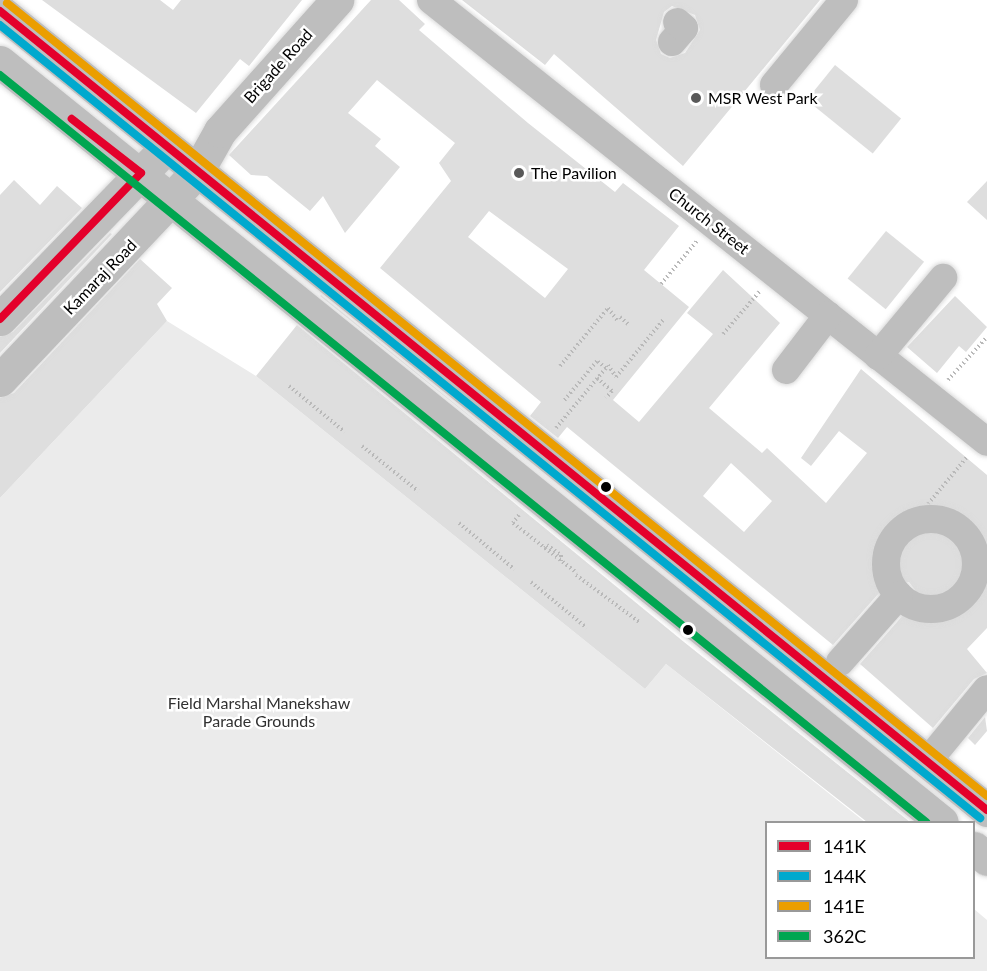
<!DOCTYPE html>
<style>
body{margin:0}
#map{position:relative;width:987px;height:971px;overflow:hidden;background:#fff;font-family:Lato,sans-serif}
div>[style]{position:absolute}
.green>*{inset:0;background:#ebebeb}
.building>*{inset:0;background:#dedede;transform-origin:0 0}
.path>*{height:4px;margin-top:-2px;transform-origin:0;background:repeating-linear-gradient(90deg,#b9b9b9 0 1.5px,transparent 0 4.5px)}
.roads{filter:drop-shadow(0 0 2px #dbdbdb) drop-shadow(0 0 2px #dbdbdb)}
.minor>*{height:28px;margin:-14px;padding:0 14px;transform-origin:14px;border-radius:14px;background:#bebebe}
.minor>.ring{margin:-14px;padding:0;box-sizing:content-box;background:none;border:28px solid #bebebe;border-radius:50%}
.major>*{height:33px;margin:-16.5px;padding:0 16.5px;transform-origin:16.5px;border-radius:16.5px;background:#bebebe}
.bus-1>*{height:8px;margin:-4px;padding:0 4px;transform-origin:4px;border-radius:4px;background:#e4002b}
.bus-2>*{height:8px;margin:-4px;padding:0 4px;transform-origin:4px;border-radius:4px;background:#00a9ce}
.bus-3>*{height:8px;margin:-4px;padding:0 4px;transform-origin:4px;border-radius:4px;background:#eb9e00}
.bus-4>*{height:8px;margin:-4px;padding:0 4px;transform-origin:4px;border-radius:4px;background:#00a651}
.dots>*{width:16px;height:16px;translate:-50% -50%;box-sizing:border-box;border:3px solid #fff;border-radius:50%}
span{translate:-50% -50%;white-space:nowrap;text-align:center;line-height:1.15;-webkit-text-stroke:5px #fff;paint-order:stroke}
.street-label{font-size:16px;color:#000}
.poi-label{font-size:16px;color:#000}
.left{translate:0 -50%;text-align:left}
.park-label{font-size:16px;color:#313131}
.legend{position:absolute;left:765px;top:821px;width:210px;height:138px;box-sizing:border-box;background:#fff;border:2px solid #999;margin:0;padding:8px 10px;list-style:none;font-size:18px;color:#000}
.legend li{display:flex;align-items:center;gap:12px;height:30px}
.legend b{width:30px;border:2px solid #999}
</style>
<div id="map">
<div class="green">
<i style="clip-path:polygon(167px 321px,256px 376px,645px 689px,666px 664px,865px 822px,766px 822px,766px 958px,974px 958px,974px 909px,987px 920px,987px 971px,0 971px,0 498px)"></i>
</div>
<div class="building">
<i style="clip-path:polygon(42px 0,160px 0,173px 10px,181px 0,302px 0,249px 66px,240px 59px,196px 113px)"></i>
<i style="clip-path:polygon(evenodd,371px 0,399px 0,425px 24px,419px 30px,528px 123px,615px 192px,623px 183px,679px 226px,644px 270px,689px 307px,613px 400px,639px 422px,713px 334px,687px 313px,723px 270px,780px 323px,709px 408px,762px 453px,767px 448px,826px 503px,867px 453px,839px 431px,811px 466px,801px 458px,861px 369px,987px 475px,987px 628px,967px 649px,987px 673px,974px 679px,933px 728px,860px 664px,912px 605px,915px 590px,909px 582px,887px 584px,833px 645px,567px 427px,558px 438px,530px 416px,541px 402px,380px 268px,451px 181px,439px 163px,455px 143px,377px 80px,348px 113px,381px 139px,375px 146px,400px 167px,345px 233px,323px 196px,310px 211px,267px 176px,251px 175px,229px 155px,371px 0,489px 211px,568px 269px,545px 298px,468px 237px,489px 211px,371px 0,731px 463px,772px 501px,744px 532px,703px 496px,731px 463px)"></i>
<i style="clip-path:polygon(evenodd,462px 0,820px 0,683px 166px,554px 54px,545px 65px,462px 0,672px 6px,695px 15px,700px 30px,685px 53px,670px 58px,661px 54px,656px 40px,664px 12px,672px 6px)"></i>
<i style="left:835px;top:65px;width:85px;height:45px;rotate:39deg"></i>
<i style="clip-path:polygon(14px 180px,40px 205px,57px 186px,82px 208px,0 292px,0 195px)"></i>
<i style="clip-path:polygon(987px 181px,987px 220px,967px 202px)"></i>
<i style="left:886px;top:231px;width:49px;height:61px;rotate:39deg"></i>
<i style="clip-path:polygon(110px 233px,112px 234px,0 353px,0 337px,13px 332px)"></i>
<i style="clip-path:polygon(140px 259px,172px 288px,157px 304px,167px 321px,0 498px,0 398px,14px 393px)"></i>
<i style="clip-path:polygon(321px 295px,534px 468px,710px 610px,320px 296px)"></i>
<i style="clip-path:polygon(955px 296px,987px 327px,966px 352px,959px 346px,937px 373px,907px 347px)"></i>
<i style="clip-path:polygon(297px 325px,684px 642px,910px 822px,867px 822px,666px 664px,645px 689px,256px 376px)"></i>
<i style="clip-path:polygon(985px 717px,987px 731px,975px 745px,968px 738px)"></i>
</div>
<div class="path">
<i style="left:661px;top:284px;width:56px;rotate:-50.1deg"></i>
<i style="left:620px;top:317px;width:11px;rotate:41deg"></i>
<i style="left:723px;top:334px;width:57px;rotate:-49.3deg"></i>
<i style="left:608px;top:365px;width:14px;rotate:56deg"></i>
<i style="left:616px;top:377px;width:74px;rotate:-50.5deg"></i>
<i style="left:560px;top:366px;width:75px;rotate:-50.4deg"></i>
<i style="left:608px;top:308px;width:15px;rotate:53deg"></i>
<i style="left:597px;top:378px;width:20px;rotate:41deg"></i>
<i style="left:612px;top:391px;width:9px;rotate:131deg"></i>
<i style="left:948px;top:380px;width:58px;rotate:-47.8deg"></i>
<i style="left:289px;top:386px;width:72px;rotate:39.4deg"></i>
<i style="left:556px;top:428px;width:78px;rotate:-50.2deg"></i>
<i style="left:606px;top:368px;width:11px;rotate:-142deg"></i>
<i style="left:597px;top:361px;width:53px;rotate:129.7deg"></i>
<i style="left:362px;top:446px;width:72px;rotate:38.8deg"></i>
<i style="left:519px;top:515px;width:10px;rotate:127deg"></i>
<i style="left:513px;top:523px;width:81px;rotate:38deg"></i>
<i style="left:925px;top:520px;width:16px;rotate:-79deg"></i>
<i style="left:928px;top:504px;width:61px;rotate:-50.3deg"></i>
<i style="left:459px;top:523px;width:72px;rotate:39.9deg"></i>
<i style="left:545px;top:548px;width:4px;rotate:-56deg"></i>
<i style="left:547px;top:545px;width:17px;rotate:36deg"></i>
<i style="left:561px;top:555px;width:7px;rotate:90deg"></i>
<i style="left:976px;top:565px;width:11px;rotate:10deg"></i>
<i style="left:576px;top:575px;width:79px;rotate:36.7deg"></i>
<i style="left:531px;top:582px;width:72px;rotate:39.4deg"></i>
</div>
<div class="roads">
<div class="minor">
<i style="left:431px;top:0;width:710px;rotate:38.48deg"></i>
<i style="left:672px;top:42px;width:18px;rotate:-49deg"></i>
<i style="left:684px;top:28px;width:9px;rotate:-139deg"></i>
<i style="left:774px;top:85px;width:110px;rotate:-50.5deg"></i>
<i style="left:878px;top:356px;width:102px;rotate:-50.2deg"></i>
<i style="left:786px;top:370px;width:69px;rotate:-52.6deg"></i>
<i class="ring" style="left:886px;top:519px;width:62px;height:62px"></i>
<i style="left:840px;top:662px;width:89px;rotate:-48.6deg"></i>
<i style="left:927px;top:762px;width:94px;rotate:-50.6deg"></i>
</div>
<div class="major">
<i style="left:0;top:11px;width:1270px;rotate:38.99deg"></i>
<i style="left:0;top:62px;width:1210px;rotate:38.9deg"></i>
<i style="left:0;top:319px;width:224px;rotate:-45.9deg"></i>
<i style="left:0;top:380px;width:286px;rotate:-46.6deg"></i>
<i style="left:197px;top:172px;width:47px;rotate:-60.7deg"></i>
<i style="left:220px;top:131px;width:176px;rotate:-48.2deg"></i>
<i style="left:974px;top:848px;width:17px;rotate:40deg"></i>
</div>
</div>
<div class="bus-1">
<i style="left:0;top:11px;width:1270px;rotate:38.99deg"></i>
<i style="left:0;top:319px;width:203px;rotate:-46deg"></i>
<i style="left:141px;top:173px;width:88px;rotate:-142deg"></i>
</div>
<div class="bus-2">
<i style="left:0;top:25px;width:1261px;rotate:38.98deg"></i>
</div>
<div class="bus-3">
<i style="left:7px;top:3px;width:1261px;rotate:38.98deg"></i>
</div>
<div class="bus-4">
<i style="left:0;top:75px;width:1190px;rotate:38.89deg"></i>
</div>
<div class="dots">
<i style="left:696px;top:98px;background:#595959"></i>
<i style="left:519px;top:173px;background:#595959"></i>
<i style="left:606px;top:487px;background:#000"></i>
<i style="left:688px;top:630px;background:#000"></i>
</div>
<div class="street-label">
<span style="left:278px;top:66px;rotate:-48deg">Brigade Road</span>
<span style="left:709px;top:221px;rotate:38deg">Church Street</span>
<span style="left:100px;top:277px;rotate:-46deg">Kamaraj Road</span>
</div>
<div class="poi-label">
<span class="left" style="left:708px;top:98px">MSR West Park</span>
<span class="left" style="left:531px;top:173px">The Pavilion</span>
</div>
<div class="park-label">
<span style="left:259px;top:712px">Field Marshal Manekshaw<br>Parade Grounds</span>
</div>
<ul class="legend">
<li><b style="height:8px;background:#e4002b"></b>141K</li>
<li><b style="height:8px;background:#00a9ce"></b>144K</li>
<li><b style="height:8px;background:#eb9e00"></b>141E</li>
<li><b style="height:8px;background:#00a651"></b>362C</li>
</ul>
</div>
